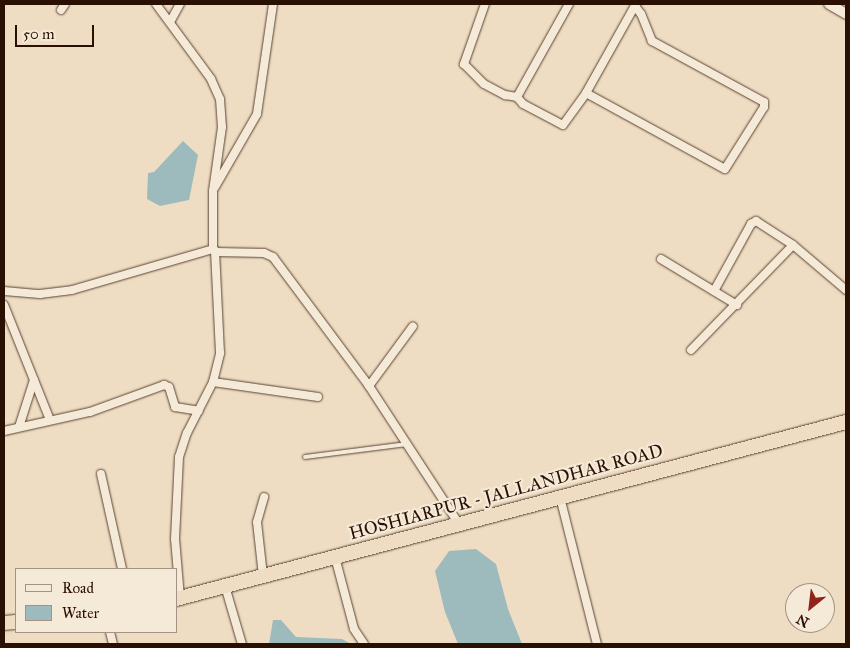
<!DOCTYPE html>
<style>
body{margin:0}
#map{position:relative;width:850px;height:648px;overflow:hidden;background:#efddc3;font-family:"IM FELL Great Primer",serif}
div>[style]{position:absolute}
.water>*{inset:0;background:#9dbabc}
.roads{filter:drop-shadow(0 0 1px #5b4332) drop-shadow(0 0 1px #5b4332)}
.service>*{height:4px;margin:-2px;padding:0 2px;transform-origin:2px;border-radius:2px;background:#f5e9d8}
.minor>*{height:8px;margin:-4px;padding:0 4px;transform-origin:4px;border-radius:4px;background:#f5e9d8}
.tertiary>*{height:10px;margin:-5px;padding:0 5px;transform-origin:5px;border-radius:5px;background:#f5e9d8}
.trunk>*{height:14px;margin:-7px;padding:0 7px;transform-origin:7px;border-radius:7px;background:#efddc3}
span{translate:-50% -50%;white-space:nowrap;text-align:center;line-height:1.15;-webkit-text-stroke:4.5px #f5e9d8;paint-order:stroke}
.street-label{font-size:18px;color:#2a1002}
.frame{position:absolute;inset:0;border:5px solid #2a1002;pointer-events:none}
.legend{position:absolute;left:15px;top:568px;width:162px;height:65px;box-sizing:border-box;background:#f5e9d8;border:1px solid #a49282;margin:0;padding:6px 9px;list-style:none;font-size:15px;color:#2a1002}
.legend li{display:flex;align-items:center;gap:10px;height:25px}
.legend b{width:25px;border:1px solid #a49282}
.north{position:absolute;left:785px;top:583px;width:50px;height:50px;box-sizing:border-box;background:#f5e9d8;border:1px solid #a49282;border-radius:50%;rotate:209deg;font-size:14px;font-weight:700;line-height:20px;text-align:center;color:#2a1002}
.north::after{content:'';display:block;margin:auto;width:18px;height:22px;background:#8f2418;clip-path:polygon(50% 0,100% 100%,50% 72%,0 100%)}
.scale{position:absolute;left:15px;top:25px;width:79px;height:22px;box-sizing:border-box;border:2px solid #2a1002;border-top:0;padding-left:6px;font-size:15px;line-height:18px;white-space:nowrap;color:#2a1002;-webkit-text-stroke:4px #f5e9d8;paint-order:stroke}
</style>
<div id="map">
<div class="water">
<i style="clip-path:polygon(183px 141px,198px 155px,189px 200px,160px 206px,147px 199px,148px 173px,154px 172px)"></i>
<i style="clip-path:polygon(476px 549px,496px 564px,508px 609px,522px 644px,458px 644px,445px 612px,435px 571px,449px 551px)"></i>
<i style="clip-path:polygon(273px 620px,281px 620px,296px 637px,342px 639px,351px 644px,269px 644px)"></i>
</div>
<div class="roads">
<div class="service">
<i style="left:305px;top:457px;width:103px;rotate:-7.3deg"></i>
</div>
<div class="minor">
<i style="left:156px;top:4px;width:93px;rotate:53.7deg"></i>
<i style="left:211px;top:79px;width:22px;rotate:66deg"></i>
<i style="left:220px;top:99px;width:28px;rotate:86deg"></i>
<i style="left:222px;top:127px;width:65px;rotate:98deg"></i>
<i style="left:213px;top:191px;width:58px;rotate:90deg"></i>
<i style="left:213px;top:249px;width:5px;rotate:37deg"></i>
<i style="left:217px;top:252px;width:47px;rotate:1.2deg"></i>
<i style="left:264px;top:253px;width:10px;rotate:24deg"></i>
<i style="left:273px;top:257px;width:161px;rotate:53.3deg"></i>
<i style="left:369px;top:386px;width:165px;rotate:56.9deg"></i>
<i style="left:485px;top:4px;width:64px;rotate:109.3deg"></i>
<i style="left:464px;top:64px;width:28px;rotate:45deg"></i>
<i style="left:484px;top:84px;width:24px;rotate:28deg"></i>
<i style="left:505px;top:95px;width:12px;rotate:9deg"></i>
<i style="left:569px;top:4px;width:107px;rotate:119.2deg"></i>
<i style="left:517px;top:97px;width:9px;rotate:49deg"></i>
<i style="left:523px;top:104px;width:45px;rotate:27.7deg"></i>
<i style="left:563px;top:125px;width:39px;rotate:-54deg"></i>
<i style="left:586px;top:93px;width:102px;rotate:-60.7deg"></i>
<i style="left:61px;top:10px;width:7px;rotate:-56deg"></i>
<i style="left:170px;top:22px;width:21px;rotate:-61deg"></i>
<i style="left:586px;top:93px;width:158px;rotate:28.7deg"></i>
<i style="left:725px;top:169px;width:73px;rotate:-57.8deg"></i>
<i style="left:764px;top:107px;width:5px;rotate:-90deg"></i>
<i style="left:764px;top:102px;width:128px;rotate:-151.4deg"></i>
<i style="left:652px;top:41px;width:29px;rotate:-112deg"></i>
<i style="left:641px;top:14px;width:10px;rotate:-127deg"></i>
<i style="left:215px;top:187px;width:84px;rotate:-60.1deg"></i>
<i style="left:257px;top:114px;width:111px;rotate:-81.7deg"></i>
<i style="left:661px;top:259px;width:89px;rotate:31.2deg"></i>
<i style="left:4px;top:291px;width:36px;rotate:5deg"></i>
<i style="left:40px;top:294px;width:32px;rotate:-7deg"></i>
<i style="left:72px;top:290px;width:147px;rotate:-16.2deg"></i>
<i style="left:714px;top:291px;width:77px;rotate:-61.1deg"></i>
<i style="left:751px;top:224px;width:6px;rotate:-31deg"></i>
<i style="left:756px;top:221px;width:44px;rotate:33deg"></i>
<i style="left:793px;top:245px;width:70px;rotate:40.3deg"></i>
<i style="left:4px;top:305px;width:124px;rotate:68.2deg"></i>
<i style="left:691px;top:350px;width:146px;rotate:-45.8deg"></i>
<i style="left:213px;top:382px;width:106px;rotate:8.1deg"></i>
<i style="left:369px;top:386px;width:74px;rotate:-53.7deg"></i>
<i style="left:19px;top:427px;width:49px;rotate:-72.3deg"></i>
<i style="left:4px;top:431px;width:88px;rotate:-12.5deg"></i>
<i style="left:90px;top:412px;width:79px;rotate:-20deg"></i>
<i style="left:164px;top:385px;width:5px;rotate:22deg"></i>
<i style="left:169px;top:387px;width:21px;rotate:73deg"></i>
<i style="left:175px;top:407px;width:24px;rotate:9deg"></i>
<i style="left:101px;top:474px;width:97px;rotate:77.5deg"></i>
<i style="left:560px;top:497px;width:152px;rotate:75.9deg"></i>
<i style="left:335px;top:557px;width:74px;rotate:75.2deg"></i>
<i style="left:354px;top:629px;width:18px;rotate:56deg"></i>
<i style="left:263px;top:576px;width:54px;rotate:-96.3deg"></i>
<i style="left:257px;top:522px;width:26px;rotate:-74deg"></i>
<i style="left:225px;top:586px;width:60px;rotate:73.7deg"></i>
<i style="left:180px;top:598px;width:59px;rotate:-94.8deg"></i>
<i style="left:175px;top:539px;width:82px;rotate:-87.2deg"></i>
<i style="left:179px;top:457px;width:25px;rotate:-72deg"></i>
<i style="left:187px;top:433px;width:57px;rotate:-63deg"></i>
<i style="left:213px;top:382px;width:30px;rotate:-76deg"></i>
<i style="left:220px;top:353px;width:102px;rotate:-92.8deg"></i>
<i style="left:110px;top:632px;width:12px;rotate:76deg"></i>
</div>
<div class="tertiary">
<i style="left:829px;top:4px;width:20px;rotate:30deg"></i>
</div>
<div class="trunk">
<i style="left:176px;top:599px;width:693px;rotate:-14.8deg"></i>
<i style="left:4px;top:623px;width:12px;rotate:-5deg"></i>
</div>
</div>
<div class="street-label">
<span style="left:506px;top:492px;rotate:-15deg">HOSHIARPUR - JALLANDHAR ROAD</span>
</div>
<div class="frame"></div>
<ul class="legend">
<li><b style="height:6px;background:#f5e9d8"></b>Road</li>
<li><b style="height:14px;background:#9dbabc"></b>Water</li>
</ul>
<div class="north">N</div>
<div class="scale">50 m</div>
</div>
